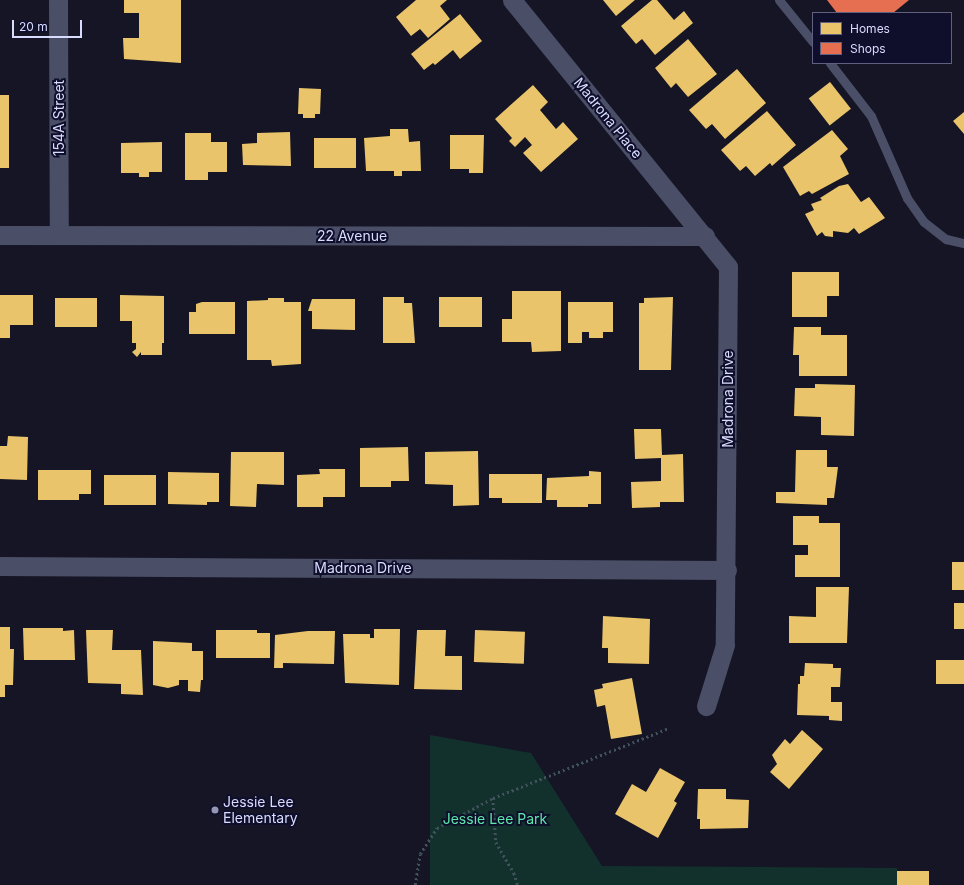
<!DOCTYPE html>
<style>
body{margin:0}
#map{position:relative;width:964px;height:885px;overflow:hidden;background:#151525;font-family:Inter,sans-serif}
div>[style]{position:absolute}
.green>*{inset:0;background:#12312d}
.homes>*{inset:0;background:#e9c46a;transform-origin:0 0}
.shops>*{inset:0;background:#e76f51}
.path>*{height:2.5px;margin-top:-1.25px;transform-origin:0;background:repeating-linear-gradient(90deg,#41525d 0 2px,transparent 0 5px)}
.service>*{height:9px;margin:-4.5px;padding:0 4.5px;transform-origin:4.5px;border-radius:4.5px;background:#4a4e66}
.minor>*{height:19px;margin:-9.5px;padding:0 9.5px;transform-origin:9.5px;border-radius:9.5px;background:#4a4e66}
.dots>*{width:11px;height:11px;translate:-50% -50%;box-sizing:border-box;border:2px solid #0f0f2b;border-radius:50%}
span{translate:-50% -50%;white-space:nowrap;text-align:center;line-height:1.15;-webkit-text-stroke:4px #0f0f2b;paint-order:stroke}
.street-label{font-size:14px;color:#d9dcff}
.poi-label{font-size:14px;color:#d9dcff}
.left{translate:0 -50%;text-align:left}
.park-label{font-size:14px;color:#5de7ac}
.legend{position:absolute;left:812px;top:12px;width:140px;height:52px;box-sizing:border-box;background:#0f0f2b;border:1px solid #606180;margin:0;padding:5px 7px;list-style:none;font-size:12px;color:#d9dcff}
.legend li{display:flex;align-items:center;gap:8px;height:20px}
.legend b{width:20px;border:1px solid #606180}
.scale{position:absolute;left:12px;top:20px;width:70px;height:18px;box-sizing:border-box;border:2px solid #d9dcff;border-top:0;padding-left:5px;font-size:12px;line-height:14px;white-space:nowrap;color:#d9dcff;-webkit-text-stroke:3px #0f0f2b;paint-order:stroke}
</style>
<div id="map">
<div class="green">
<i style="clip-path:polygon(430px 735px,531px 753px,602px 866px,897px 868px,897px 885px,430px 885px)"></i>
</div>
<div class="homes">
<i style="clip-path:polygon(124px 0,181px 0,181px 63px,124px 59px,123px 38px,139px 38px,139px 13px,124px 13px)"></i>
<i style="clip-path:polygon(416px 0,447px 0,440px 6px,450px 19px,428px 38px,420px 29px,411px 36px,396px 17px)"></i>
<i style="clip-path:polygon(603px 0,635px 0,616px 16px)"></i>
<i style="clip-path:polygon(652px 0,657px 0,674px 20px,684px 11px,693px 23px,655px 55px,642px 39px,636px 44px,621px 26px)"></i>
<i style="clip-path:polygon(460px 14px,482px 41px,460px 59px,453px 50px,435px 65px,433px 63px,424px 70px,411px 54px)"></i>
<i style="clip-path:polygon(688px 39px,717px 74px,688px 97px,676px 83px,671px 88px,655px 68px)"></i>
<i style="clip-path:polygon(737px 69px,766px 103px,725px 139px,712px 124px,706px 129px,689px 110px)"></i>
<i style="left:830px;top:82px;width:34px;height:27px;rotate:52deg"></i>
<i style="clip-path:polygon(533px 85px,548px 102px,540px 110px,556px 129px,563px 122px,578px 139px,541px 172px,523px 153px,532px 145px,525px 137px,515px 147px,509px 141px,512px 138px,495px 119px)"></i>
<i style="clip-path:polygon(299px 88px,321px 89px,320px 114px,315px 114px,315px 118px,303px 118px,303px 114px,298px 114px)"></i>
<i style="left:0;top:95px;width:9px;height:73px"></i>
<i style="clip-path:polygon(767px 111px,796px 145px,772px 166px,770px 163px,755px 176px,746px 166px,740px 171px,721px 150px)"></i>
<i style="clip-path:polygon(964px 112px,964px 134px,953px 121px)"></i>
<i style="clip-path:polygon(390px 129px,408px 129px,409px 142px,420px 141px,421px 171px,402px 171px,402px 176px,394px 176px,394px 171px,366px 171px,364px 138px,390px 136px)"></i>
<i style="clip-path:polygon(832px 130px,848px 149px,840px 156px,849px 174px,812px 194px,809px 191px,800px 196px,783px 167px)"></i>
<i style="clip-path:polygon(290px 132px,291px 166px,243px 165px,242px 144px,257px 143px,257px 133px)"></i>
<i style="clip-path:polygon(185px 133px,211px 133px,211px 142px,227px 142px,227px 172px,208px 172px,208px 180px,185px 180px)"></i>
<i style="clip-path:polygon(450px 135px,484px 135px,483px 173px,469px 173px,469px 169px,450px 169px)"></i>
<i style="left:314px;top:138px;width:42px;height:30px"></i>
<i style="clip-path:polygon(162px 142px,162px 172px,149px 172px,149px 177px,139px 177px,139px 173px,121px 173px,121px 143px)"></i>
<i style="clip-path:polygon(848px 184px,861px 202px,869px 197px,885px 218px,859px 234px,854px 228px,848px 233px,833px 231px,833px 237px,825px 236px,822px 232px,817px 236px,805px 214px,814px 210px,811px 204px,822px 200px,820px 198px,839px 186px)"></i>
<i style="clip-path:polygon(792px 272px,839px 272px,839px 296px,827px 296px,827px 317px,792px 317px)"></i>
<i style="clip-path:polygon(512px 291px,561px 291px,561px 351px,532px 352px,531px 342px,502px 342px,502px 319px,512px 319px)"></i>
<i style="clip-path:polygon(0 295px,33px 295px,33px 325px,10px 325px,10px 338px,0 338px)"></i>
<i style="clip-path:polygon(120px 295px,164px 296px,164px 343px,162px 343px,162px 355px,141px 355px,141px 352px,137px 357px,132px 352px,136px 349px,136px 343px,132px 343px,132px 321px,120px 321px)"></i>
<i style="clip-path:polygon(383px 297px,404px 297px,404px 303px,412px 303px,415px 343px,383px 343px)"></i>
<i style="left:439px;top:297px;width:43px;height:30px"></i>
<i style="clip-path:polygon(673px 297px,671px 370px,639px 370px,639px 303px,644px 303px,644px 298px)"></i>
<i style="left:55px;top:298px;width:42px;height:29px"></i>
<i style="clip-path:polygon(268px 298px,284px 298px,284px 302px,301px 302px,301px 364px,272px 366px,271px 360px,247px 360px,247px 301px,268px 300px)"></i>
<i style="clip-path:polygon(312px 299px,355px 299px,355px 330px,312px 329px,312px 311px,308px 311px)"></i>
<i style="clip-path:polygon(202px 302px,235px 302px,235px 334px,189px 334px,189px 312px,196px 312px,196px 304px)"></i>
<i style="clip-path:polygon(568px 302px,613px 302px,613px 332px,603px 332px,603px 338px,589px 338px,589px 332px,582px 332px,582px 343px,568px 343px)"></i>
<i style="clip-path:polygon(794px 327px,821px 327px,821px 335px,847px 335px,847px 376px,799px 376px,799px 355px,793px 355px)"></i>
<i style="clip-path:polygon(815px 384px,855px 385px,854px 436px,821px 435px,821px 417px,794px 416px,795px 388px,815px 388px)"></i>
<i style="clip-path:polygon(634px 429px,661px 429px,662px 455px,683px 454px,684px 502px,660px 502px,660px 507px,632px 508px,631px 482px,661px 481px,661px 458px,635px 459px)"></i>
<i style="clip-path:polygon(8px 436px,28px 437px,27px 480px,0 479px,0 446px,7px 446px)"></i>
<i style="clip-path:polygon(408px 447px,409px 481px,391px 481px,391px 487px,360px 487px,360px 448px)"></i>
<i style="clip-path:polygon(796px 450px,827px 450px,827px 467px,838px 467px,834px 498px,827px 498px,827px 505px,776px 503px,776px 492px,795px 492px)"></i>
<i style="clip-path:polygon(478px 451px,479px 505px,453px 506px,453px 485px,425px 484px,425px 452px)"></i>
<i style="clip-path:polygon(231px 452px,284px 452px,284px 485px,257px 484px,256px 507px,230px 506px)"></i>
<i style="clip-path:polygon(319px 469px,345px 469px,345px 497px,323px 497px,323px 507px,297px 507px,297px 475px,320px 474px)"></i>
<i style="clip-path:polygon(38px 470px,91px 470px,91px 494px,79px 494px,79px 500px,38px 500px)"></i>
<i style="clip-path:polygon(589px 471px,601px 472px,601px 504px,588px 504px,588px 507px,557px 507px,557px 500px,546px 500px,547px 478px,589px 476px)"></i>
<i style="clip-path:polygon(168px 472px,219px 473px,219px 502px,207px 502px,207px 505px,168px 504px)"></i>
<i style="clip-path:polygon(489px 474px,542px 474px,542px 503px,502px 503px,502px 498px,489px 498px)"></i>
<i style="left:104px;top:475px;width:52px;height:30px"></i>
<i style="clip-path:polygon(793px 516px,819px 516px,819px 523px,840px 523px,840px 577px,795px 577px,795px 555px,808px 555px,808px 545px,793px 545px)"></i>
<i style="left:952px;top:562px;width:12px;height:28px"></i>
<i style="clip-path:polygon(816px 587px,849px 587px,847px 643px,789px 643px,789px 616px,816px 617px)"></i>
<i style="left:954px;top:603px;width:10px;height:26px"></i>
<i style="clip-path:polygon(603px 616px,650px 619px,649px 664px,608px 663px,608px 648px,602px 648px)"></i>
<i style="clip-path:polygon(0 627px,10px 627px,10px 649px,14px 649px,13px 685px,5px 685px,5px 697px,0 697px)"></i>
<i style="clip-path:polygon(23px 628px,63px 628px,63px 631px,74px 630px,75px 660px,24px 660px)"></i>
<i style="clip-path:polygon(374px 629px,400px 629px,399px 685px,345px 683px,343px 634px,370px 634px,370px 638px,374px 638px)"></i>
<i style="clip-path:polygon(86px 630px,113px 630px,112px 650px,141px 650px,143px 695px,121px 694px,121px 684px,88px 683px)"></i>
<i style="clip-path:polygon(216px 630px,257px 630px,257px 633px,270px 633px,270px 658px,216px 658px)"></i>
<i style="clip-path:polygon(417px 630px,446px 630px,445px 656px,462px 656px,462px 690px,414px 689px)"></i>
<i style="left:475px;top:630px;width:50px;height:32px;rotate:2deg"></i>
<i style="clip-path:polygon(308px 631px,335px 631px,334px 664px,283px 663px,283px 668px,274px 668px,275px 635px)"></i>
<i style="clip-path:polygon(153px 641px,192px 643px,192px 651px,203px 651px,203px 680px,201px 680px,200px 692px,188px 691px,188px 680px,179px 680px,179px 685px,168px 688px,153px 685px)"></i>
<i style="left:936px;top:660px;width:28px;height:24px"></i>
<i style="clip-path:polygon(805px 663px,833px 664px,833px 668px,841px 668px,840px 687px,831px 687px,831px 702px,842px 702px,842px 721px,829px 720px,829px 716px,797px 715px,798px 684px,800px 684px,800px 676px,804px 676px)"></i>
<i style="clip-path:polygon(632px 678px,642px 734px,611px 739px,605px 705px,597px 707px,594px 690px,603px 688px,602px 684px)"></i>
<i style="clip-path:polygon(802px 730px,823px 749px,789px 789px,770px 772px,777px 764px,772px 755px,785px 739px,790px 744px)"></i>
<i style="clip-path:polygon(660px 768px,685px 782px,674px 801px,677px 803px,658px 838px,615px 814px,632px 784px,646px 792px)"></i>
<i style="clip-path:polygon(698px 789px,726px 789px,726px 799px,749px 800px,748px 828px,700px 829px,700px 819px,697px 819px)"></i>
<i style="left:897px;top:871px;width:32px;height:14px"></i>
</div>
<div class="shops">
<i style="clip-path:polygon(827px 0,909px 0,893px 13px,837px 13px)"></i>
</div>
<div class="path">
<i style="left:493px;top:798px;width:44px;rotate:86.1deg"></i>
<i style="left:496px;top:842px;width:36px;rotate:60deg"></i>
<i style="left:514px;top:873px;width:13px;rotate:72deg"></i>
<i style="left:415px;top:885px;width:31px;rotate:-81deg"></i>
<i style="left:420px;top:854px;width:31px;rotate:-57deg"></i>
<i style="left:437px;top:828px;width:64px;rotate:-28.2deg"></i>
<i style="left:493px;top:798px;width:189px;rotate:-21.7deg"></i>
</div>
<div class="service">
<i style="left:779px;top:0;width:54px;rotate:51deg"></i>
<i style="left:830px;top:63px;width:67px;rotate:52.3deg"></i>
<i style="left:871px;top:116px;width:90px;rotate:66.3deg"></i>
<i style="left:907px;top:198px;width:29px;rotate:55deg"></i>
<i style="left:924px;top:222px;width:28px;rotate:38deg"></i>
<i style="left:946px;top:239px;width:18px;rotate:13deg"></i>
</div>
<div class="minor">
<i style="left:58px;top:0;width:235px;rotate:89.8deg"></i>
<i style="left:512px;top:0;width:343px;rotate:51deg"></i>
<i style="left:728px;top:267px;width:378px;rotate:90.5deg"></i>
<i style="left:725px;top:645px;width:64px;rotate:107.3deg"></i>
<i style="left:0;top:235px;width:705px;rotate:0.08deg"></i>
<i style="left:0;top:566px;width:727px;rotate:0.32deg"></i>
</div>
<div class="dots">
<i style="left:215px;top:810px;background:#9496b3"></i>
</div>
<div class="street-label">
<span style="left:59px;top:118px;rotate:-90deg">154A Street</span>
<span style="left:608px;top:118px;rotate:51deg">Madrona Place</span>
<span style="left:352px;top:236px">22 Avenue</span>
<span style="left:728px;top:399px;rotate:-90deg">Madrona Drive</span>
<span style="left:363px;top:568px">Madrona Drive</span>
</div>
<div class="poi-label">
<span class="left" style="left:223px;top:810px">Jessie Lee<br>Elementary</span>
</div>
<div class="park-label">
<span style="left:495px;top:819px">Jessie Lee Park</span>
</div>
<ul class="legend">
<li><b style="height:11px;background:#e9c46a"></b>Homes</li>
<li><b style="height:11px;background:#e76f51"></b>Shops</li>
</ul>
<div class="scale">20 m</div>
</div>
